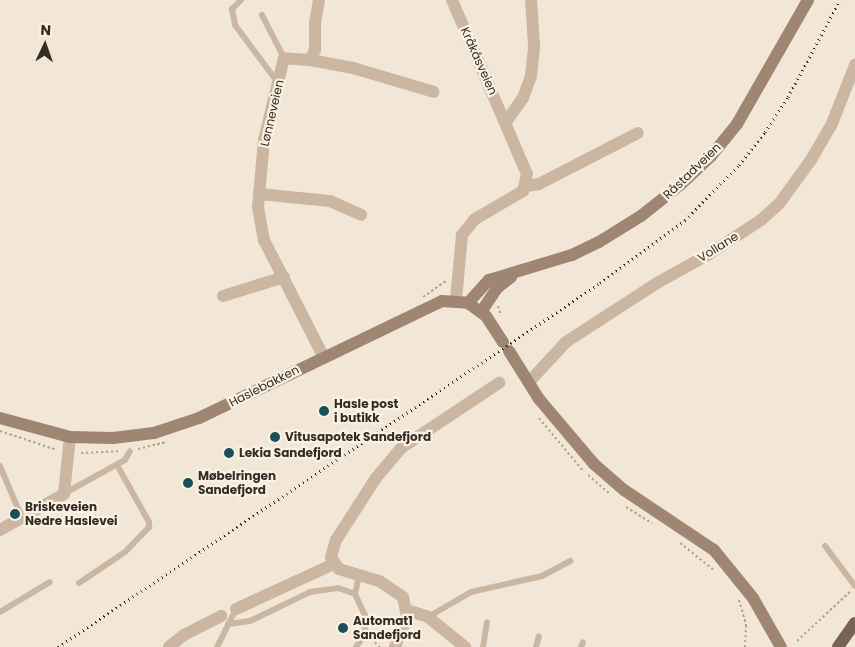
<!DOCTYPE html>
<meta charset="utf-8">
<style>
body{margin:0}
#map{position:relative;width:855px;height:647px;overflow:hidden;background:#f2e7d6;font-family:Poppins,sans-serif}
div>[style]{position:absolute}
.path>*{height:2px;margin-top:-1px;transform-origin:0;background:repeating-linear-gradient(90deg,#b6a18b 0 2.5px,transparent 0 5px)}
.service>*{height:6px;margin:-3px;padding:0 3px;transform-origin:3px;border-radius:3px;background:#cbb7a1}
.minor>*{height:12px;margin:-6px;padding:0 6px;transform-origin:6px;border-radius:6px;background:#cbb7a1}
.secondary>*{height:12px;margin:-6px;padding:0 6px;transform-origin:6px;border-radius:6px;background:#9e8673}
.primary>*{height:12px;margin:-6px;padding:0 6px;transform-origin:6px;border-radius:6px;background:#786354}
.rail>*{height:3px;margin-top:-1.5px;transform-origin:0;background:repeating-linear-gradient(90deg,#342b24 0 1px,transparent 0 5px)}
.dots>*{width:14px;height:14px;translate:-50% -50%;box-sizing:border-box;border:2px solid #faf1e2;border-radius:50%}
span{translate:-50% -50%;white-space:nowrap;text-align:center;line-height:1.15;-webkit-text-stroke:4.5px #faf1e2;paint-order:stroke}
.street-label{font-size:12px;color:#342b24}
.poi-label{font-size:12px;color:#342b24;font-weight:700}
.left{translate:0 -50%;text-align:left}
.north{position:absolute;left:20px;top:20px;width:50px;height:50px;-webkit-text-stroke:4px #faf1e2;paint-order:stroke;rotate:3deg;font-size:14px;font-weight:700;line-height:20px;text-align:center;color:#342b24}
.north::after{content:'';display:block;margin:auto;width:18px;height:22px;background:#342b24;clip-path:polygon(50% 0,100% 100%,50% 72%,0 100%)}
</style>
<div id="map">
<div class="path">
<i style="left:423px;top:297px;width:29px;rotate:-35deg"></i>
<i style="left:498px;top:306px;width:10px;rotate:73deg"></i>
<i style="left:539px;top:418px;width:70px;rotate:50.2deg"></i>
<i style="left:0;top:431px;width:60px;rotate:18.4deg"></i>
<i style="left:138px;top:449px;width:30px;rotate:-14deg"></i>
<i style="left:81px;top:453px;width:40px;rotate:-2.9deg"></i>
<i style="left:588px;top:475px;width:30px;rotate:41deg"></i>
<i style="left:626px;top:507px;width:31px;rotate:32deg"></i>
<i style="left:680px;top:543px;width:45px;rotate:38.7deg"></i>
<i style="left:739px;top:600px;width:26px;rotate:74deg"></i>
<i style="left:746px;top:625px;width:22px;rotate:93deg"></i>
<i style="left:371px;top:639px;width:12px;rotate:42deg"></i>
<i style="left:797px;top:641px;width:72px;rotate:-42.8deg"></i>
</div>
<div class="service">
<i style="left:241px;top:0;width:13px;rotate:135deg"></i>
<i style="left:232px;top:9px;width:16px;rotate:79deg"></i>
<i style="left:235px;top:25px;width:72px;rotate:53.4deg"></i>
<i style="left:262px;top:15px;width:48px;rotate:62.9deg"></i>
<i style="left:0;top:466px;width:56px;rotate:67.1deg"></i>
<i style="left:65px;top:493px;width:68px;rotate:-28.8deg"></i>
<i style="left:125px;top:460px;width:10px;rotate:-61deg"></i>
<i style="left:825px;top:546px;width:50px;rotate:53.1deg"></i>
<i style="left:79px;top:583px;width:55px;rotate:-34deg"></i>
<i style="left:125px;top:552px;width:35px;rotate:-46deg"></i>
<i style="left:149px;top:527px;width:5px;rotate:-90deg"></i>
<i style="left:149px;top:522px;width:65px;rotate:-119.3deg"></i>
<i style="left:355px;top:594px;width:19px;rotate:-78deg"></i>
<i style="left:0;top:612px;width:58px;rotate:-31deg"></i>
<i style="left:428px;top:617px;width:50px;rotate:-30.2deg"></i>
<i style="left:471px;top:592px;width:73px;rotate:-12.7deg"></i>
<i style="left:542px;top:576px;width:32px;rotate:-28deg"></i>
<i style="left:228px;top:624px;width:22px;rotate:-8deg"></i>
<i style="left:250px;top:621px;width:67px;rotate:-25.8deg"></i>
<i style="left:310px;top:592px;width:28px;rotate:-8deg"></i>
<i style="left:338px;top:588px;width:18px;rotate:19deg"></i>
<i style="left:355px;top:594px;width:23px;rotate:65deg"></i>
<i style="left:365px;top:615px;width:19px;rotate:90deg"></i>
<i style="left:365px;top:634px;width:16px;rotate:125deg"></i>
<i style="left:217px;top:647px;width:42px;rotate:-63.4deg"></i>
<i style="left:483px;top:647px;width:25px;rotate:-81deg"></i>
<i style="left:536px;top:647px;width:11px;rotate:-75deg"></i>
<i style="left:581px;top:647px;width:5px;rotate:-68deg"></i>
</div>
<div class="minor">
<i style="left:319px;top:0;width:23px;rotate:100deg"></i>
<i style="left:315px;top:23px;width:27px;rotate:90deg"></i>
<i style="left:315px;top:50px;width:11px;rotate:117deg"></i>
<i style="left:310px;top:60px;width:26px;rotate:-176deg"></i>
<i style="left:284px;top:58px;width:84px;rotate:103.7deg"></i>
<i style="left:264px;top:140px;width:67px;rotate:95.1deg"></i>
<i style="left:258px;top:207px;width:34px;rotate:80deg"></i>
<i style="left:264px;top:240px;width:130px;rotate:63deg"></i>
<i style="left:452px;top:0;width:189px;rotate:66.7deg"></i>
<i style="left:527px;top:174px;width:17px;rotate:103deg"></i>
<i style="left:523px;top:191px;width:56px;rotate:149.7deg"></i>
<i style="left:475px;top:219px;width:21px;rotate:129deg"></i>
<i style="left:462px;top:235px;width:65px;rotate:95.3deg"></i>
<i style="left:310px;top:60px;width:44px;rotate:10.5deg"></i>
<i style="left:353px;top:68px;width:84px;rotate:16.5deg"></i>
<i style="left:506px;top:122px;width:29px;rotate:-55deg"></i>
<i style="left:523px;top:98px;width:23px;rotate:-70deg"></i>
<i style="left:531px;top:76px;width:31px;rotate:-84deg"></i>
<i style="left:534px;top:45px;width:45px;rotate:-93.8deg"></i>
<i style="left:526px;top:186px;width:13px;rotate:-9deg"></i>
<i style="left:539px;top:184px;width:111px;rotate:-27.3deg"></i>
<i style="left:259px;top:194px;width:71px;rotate:5.6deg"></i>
<i style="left:330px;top:201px;width:34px;rotate:24deg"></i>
<i style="left:223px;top:296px;width:64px;rotate:-17.3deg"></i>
<i style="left:529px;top:382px;width:54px;rotate:-47.2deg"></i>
<i style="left:566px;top:342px;width:108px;rotate:-33deg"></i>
<i style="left:657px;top:283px;width:60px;rotate:-29.1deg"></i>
<i style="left:709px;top:254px;width:62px;rotate:-33.2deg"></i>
<i style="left:761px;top:220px;width:24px;rotate:-42deg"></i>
<i style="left:779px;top:204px;width:54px;rotate:-54deg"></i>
<i style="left:811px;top:160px;width:39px;rotate:-60deg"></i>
<i style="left:831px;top:126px;width:66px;rotate:-68.5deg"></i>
<i style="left:0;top:530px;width:73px;rotate:-29.4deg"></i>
<i style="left:64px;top:494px;width:57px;rotate:-84deg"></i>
<i style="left:236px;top:609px;width:108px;rotate:-24.7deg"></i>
<i style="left:407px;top:610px;width:22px;rotate:18deg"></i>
<i style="left:428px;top:617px;width:48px;rotate:39deg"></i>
<i style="left:169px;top:647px;width:19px;rotate:-39deg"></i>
<i style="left:184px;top:635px;width:42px;rotate:-27.2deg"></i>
<i style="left:395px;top:647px;width:32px;rotate:-68deg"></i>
<i style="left:407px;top:617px;width:20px;rotate:-101deg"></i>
<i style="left:403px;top:597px;width:29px;rotate:-146deg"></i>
<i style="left:379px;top:581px;width:42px;rotate:-163.3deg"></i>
<i style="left:339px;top:569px;width:14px;rotate:-124deg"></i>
<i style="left:331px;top:557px;width:18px;rotate:-74deg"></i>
<i style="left:336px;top:540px;width:74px;rotate:-57.2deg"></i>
<i style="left:376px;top:478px;width:39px;rotate:-50deg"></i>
<i style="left:401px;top:448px;width:118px;rotate:-33.6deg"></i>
</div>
<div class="secondary">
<i style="left:468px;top:303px;width:31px;rotate:-48deg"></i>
<i style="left:489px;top:280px;width:87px;rotate:-16.8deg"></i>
<i style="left:572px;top:255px;width:30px;rotate:-26deg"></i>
<i style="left:599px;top:242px;width:49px;rotate:-31.8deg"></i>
<i style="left:641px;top:216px;width:50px;rotate:-38.5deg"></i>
<i style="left:680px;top:185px;width:42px;rotate:-43.1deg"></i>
<i style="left:711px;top:156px;width:41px;rotate:-50.9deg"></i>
<i style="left:737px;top:124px;width:143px;rotate:-60.2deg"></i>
<i style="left:481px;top:312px;width:29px;rotate:-56deg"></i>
<i style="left:497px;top:288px;width:18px;rotate:-38deg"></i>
<i style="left:509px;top:351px;width:57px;rotate:58deg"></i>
<i style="left:539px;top:399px;width:85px;rotate:49.8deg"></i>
<i style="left:594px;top:464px;width:40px;rotate:41deg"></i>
<i style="left:624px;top:490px;width:108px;rotate:33.7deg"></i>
<i style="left:714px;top:550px;width:62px;rotate:50.9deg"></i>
<i style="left:753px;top:598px;width:56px;rotate:60.3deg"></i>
<i style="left:0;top:418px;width:73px;rotate:15.2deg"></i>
<i style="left:70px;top:437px;width:43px;rotate:1.3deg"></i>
<i style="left:113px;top:438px;width:41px;rotate:-7deg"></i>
<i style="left:154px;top:433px;width:47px;rotate:-18.4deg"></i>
<i style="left:199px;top:418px;width:270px;rotate:-25.7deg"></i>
<i style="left:442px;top:301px;width:26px;rotate:4deg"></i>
<i style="left:468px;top:303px;width:22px;rotate:36deg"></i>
<i style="left:486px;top:316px;width:31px;rotate:57deg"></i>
</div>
<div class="primary">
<i style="left:838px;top:647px;width:29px;rotate:-55deg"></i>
</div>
<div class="rail">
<i style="left:58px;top:647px;width:653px;rotate:-33.88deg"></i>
<i style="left:600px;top:283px;width:106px;rotate:-36.5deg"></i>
<i style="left:685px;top:220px;width:77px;rotate:-45.5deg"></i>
<i style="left:739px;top:165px;width:42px;rotate:-51.8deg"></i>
<i style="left:765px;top:132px;width:42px;rotate:-56.7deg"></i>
<i style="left:788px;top:97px;width:110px;rotate:-61.8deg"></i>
</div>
<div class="dots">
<i style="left:324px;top:411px;background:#184f58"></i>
<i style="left:275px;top:437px;background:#184f58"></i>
<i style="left:229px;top:453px;background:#184f58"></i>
<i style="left:188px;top:483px;background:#184f58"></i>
<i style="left:15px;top:514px;background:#184f58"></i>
<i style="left:343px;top:628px;background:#184f58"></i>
</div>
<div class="street-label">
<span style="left:479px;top:61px;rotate:66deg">Kråkåsveien</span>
<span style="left:272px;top:113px;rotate:-77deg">Lønneveien</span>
<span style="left:692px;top:171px;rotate:-44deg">Råstadveien</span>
<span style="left:718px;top:247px;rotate:-32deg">Vollane</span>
<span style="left:264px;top:386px;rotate:-27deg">Haslebakken</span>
</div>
<div class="poi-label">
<span class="left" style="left:334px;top:411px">Hasle post<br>i butikk</span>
<span class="left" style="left:285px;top:437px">Vitusapotek Sandefjord</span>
<span class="left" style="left:239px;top:453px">Lekia Sandefjord</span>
<span class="left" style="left:198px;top:483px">Møbelringen<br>Sandefjord</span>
<span class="left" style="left:25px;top:514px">Briskeveien<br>Nedre Haslevei</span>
<span class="left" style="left:353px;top:628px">Automat1<br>Sandefjord</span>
</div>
<div class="north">N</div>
</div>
